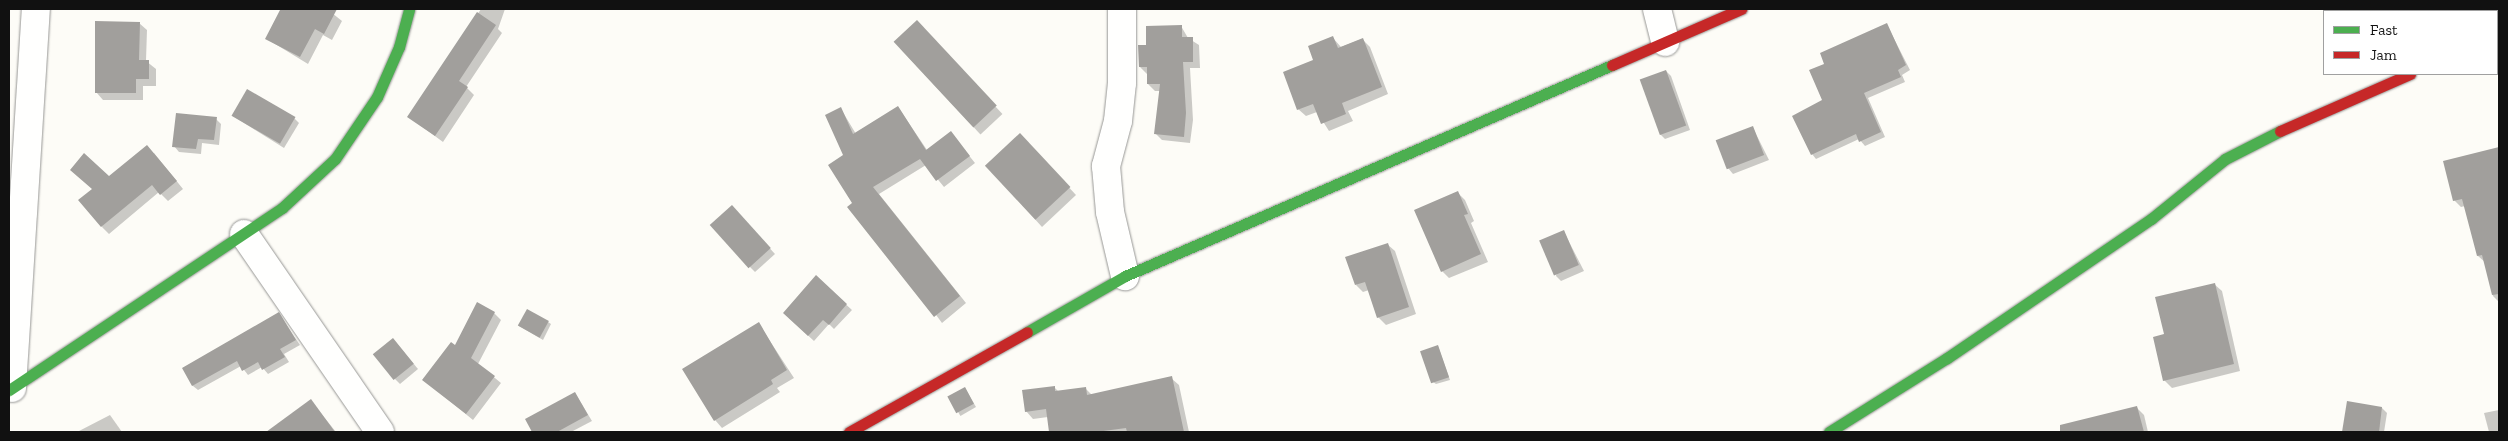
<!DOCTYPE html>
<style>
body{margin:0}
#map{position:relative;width:2508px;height:441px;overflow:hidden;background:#fdfcf7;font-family:"Zilla Slab",serif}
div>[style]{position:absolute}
.shadow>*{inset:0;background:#0003;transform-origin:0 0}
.building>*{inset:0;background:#a19f9c;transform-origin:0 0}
.roads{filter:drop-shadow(0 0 1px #979795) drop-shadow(0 0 1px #979795)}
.street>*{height:28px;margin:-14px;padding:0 14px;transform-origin:14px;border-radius:14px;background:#fffffe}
.fast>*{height:11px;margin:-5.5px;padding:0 5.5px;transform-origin:5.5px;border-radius:5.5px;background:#4caf50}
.jam>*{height:11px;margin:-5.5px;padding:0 5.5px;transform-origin:5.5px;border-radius:5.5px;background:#c62828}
span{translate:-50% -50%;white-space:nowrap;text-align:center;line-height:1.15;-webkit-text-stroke:5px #fff;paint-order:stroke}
.frame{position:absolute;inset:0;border:10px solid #111;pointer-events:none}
.legend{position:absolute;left:2323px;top:10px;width:175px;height:65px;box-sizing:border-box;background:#fff;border:1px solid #a0a0a0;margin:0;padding:6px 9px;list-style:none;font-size:15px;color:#111}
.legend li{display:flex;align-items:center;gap:10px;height:25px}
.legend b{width:25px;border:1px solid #a0a0a0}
</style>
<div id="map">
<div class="shadow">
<i style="clip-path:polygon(283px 9px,334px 9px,332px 13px,342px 21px,332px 40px,323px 35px,308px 64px,267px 39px)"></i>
<i style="clip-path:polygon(481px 9px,505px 9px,498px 29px,502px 33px,466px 87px,474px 95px,443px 142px,409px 117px)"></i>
<i style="clip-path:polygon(139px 23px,147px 30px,146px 61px,156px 69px,156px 86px,143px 86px,143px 100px,103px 100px,96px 92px)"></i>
<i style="clip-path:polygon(1887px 25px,1910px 70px,1902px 75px,1905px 82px,1868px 98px,1885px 137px,1865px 146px,1859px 139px,1816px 159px,1812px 154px,1824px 101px,1826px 64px)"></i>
<i style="clip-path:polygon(1181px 26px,1188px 38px,1199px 45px,1200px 68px,1190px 68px,1193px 120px,1190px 143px,1162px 140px,1155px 133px,1160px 91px,1155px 91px,1148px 84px,1147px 74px,1140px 67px,1148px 46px)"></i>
<i style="left:924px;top:30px;width:115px;height:30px;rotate:47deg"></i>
<i style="clip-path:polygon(1333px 38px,1341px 47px,1362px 39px,1370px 47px,1388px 94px,1348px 111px,1353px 121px,1329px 131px,1317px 112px,1306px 116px,1298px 109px,1315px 60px)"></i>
<i style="clip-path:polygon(1666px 71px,1671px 76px,1690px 130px,1665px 139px,1660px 134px)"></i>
<i style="clip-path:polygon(898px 107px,927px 150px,951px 133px,975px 163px,944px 187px,926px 165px,879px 194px,966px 303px,942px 323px,853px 203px,841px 109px,856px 134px)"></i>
<i style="clip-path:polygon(233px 116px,294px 118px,299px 123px,284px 148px)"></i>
<i style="clip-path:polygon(216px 119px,221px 124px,219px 145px,202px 143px,201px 154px,179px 152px,174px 146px)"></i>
<i style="clip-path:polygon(1753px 128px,1769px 160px,1733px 174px,1728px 168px)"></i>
<i style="clip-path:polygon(1027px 142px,1076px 195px,1042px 227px,987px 166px)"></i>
<i style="clip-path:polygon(2499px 148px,2499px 302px,2493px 296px,2486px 263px,2478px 256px,2465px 206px,2461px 207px,2454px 200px,2445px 162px)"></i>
<i style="clip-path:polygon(154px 153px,183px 189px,168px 201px,159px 192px,109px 234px,102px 227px,109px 177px)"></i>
<i style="clip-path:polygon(1458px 193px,1465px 200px,1474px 221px,1471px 223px,1488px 262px,1449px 278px,1442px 271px)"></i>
<i style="clip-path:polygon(737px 212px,775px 254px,755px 272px,750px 267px)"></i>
<i style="clip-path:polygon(1564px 232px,1584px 271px,1561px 281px,1556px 276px)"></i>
<i style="clip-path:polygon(1387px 244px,1395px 251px,1416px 314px,1386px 325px,1378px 317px,1369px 290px,1363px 292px,1356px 285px)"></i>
<i style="clip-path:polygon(816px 277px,852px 310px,834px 329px,829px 324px,814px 341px,789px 318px)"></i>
<i style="clip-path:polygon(2214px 284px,2222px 291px,2240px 371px,2172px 388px,2164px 380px,2166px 335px)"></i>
<i style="clip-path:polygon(494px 313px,501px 320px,478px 364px,501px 383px,473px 420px,424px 380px)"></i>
<i style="clip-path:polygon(279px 314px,300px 345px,284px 354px,289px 362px,268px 374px,262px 367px,248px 375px,241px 366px,198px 390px,193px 386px,183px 368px)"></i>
<i style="clip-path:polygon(548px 322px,551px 324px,543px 340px,519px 326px)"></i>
<i style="clip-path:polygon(759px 324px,794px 378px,777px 388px,780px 392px,722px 428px,715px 420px)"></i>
<i style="clip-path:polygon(398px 345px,418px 369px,400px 384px,395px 379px)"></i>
<i style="clip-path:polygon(1438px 346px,1450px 380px,1436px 384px,1433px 382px)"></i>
<i style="clip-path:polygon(1171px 378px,1179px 385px,1189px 432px,1050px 432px,1048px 417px,1033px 419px,1026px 411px,1054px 387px,1059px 392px,1085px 388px,1092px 395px)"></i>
<i style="left:965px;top:388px;width:22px;height:18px;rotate:60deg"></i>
<i style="clip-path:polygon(575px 393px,592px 421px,571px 432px,534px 432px,527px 420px)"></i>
<i style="clip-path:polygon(311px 401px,336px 432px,279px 432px,275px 427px)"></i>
<i style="clip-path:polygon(2348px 403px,2382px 408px,2387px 413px,2384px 432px,2343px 432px)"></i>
<i style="clip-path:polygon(2137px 408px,2144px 415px,2148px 432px,2085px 432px,2082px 421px)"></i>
<i style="clip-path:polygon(2499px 410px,2499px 432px,2489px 432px,2484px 413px)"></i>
<i style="clip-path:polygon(110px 415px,122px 432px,79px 432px,79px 431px)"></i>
</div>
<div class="building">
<i style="clip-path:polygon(278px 9px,337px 9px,324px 34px,315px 29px,300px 57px,265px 39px,280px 10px)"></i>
<i style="clip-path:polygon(477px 12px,496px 25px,459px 81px,468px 87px,435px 136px,407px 117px)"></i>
<i style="left:917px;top:20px;width:117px;height:32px;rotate:47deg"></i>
<i style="clip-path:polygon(95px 21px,140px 22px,139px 60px,149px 60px,149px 79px,136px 79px,136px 93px,95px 93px)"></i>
<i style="clip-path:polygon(1887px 23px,1906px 65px,1898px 70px,1901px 77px,1864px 93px,1881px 132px,1859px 142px,1856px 134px,1811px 155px,1792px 116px,1822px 100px,1809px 70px,1824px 64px,1820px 53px)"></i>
<i style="clip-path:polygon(1182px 25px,1182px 37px,1193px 37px,1193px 62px,1183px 62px,1186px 113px,1184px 137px,1154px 134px,1160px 84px,1147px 84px,1147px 67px,1139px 67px,1138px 45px,1146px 45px,1146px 26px)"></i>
<i style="clip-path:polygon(1333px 36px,1338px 48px,1363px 38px,1382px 87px,1342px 103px,1346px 114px,1321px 124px,1313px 104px,1297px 110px,1283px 72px,1313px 60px,1308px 46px)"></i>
<i style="left:1666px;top:70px;width:59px;height:28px;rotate:70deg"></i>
<i style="left:247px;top:89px;width:56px;height:31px;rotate:30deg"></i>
<i style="clip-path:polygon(898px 106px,926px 150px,951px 131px,970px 156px,936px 181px,920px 159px,873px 187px,960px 296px,934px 317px,847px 207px,852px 203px,828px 165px,843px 155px,825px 115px,841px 107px,853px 134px)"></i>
<i style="clip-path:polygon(176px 113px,217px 117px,214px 140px,198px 139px,196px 149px,172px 147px)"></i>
<i style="left:1753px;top:126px;width:31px;height:40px;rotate:69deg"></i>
<i style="left:1020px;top:133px;width:74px;height:48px;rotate:47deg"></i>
<i style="clip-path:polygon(147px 145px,177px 181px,160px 195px,152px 185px,101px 227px,78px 200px,92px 189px,70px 170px,84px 153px,109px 176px)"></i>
<i style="clip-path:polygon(2499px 147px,2499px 294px,2492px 295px,2482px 255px,2477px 256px,2462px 199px,2453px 201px,2443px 161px)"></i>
<i style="clip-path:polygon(1458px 191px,1468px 214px,1464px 215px,1481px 254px,1441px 272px,1414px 210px)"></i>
<i style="left:732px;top:205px;width:58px;height:30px;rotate:48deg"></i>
<i style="left:1564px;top:230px;width:38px;height:27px;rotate:67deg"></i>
<i style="clip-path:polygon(1388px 243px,1409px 307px,1377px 318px,1365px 282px,1355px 285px,1345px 257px)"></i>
<i style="clip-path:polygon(816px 275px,847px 304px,829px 325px,823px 320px,808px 336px,783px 313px)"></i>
<i style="clip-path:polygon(2215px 283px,2234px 364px,2163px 381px,2153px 337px,2164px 334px,2155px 297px)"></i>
<i style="clip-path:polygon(477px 302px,495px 312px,471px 358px,495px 376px,466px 414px,422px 380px,451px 342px,455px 345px)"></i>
<i style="left:527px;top:309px;width:25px;height:19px;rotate:29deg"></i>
<i style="clip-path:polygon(279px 312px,296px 340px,280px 349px,285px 357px,262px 370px,258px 362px,242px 371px,237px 361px,192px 386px,182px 368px)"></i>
<i style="clip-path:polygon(759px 322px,787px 370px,771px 380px,773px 384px,714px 421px,682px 369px)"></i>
<i style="left:393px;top:338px;width:33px;height:26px;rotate:51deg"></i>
<i style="left:1438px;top:345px;width:34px;height:19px;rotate:71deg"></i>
<i style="clip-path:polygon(1172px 376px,1184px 432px,1127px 432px,1126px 428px,1096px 432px,1049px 432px,1046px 409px,1025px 412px,1022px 390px,1055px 386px,1055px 391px,1086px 387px,1087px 395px)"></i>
<i style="left:965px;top:387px;width:19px;height:20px;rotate:62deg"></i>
<i style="clip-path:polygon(575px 392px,588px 415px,557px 432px,532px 432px,525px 419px)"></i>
<i style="clip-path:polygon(311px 399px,335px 432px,266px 432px)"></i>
<i style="clip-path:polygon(2347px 401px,2382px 407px,2379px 432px,2342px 432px)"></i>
<i style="clip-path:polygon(2137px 406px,2144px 432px,2060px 432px,2060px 425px)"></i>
</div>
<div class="roads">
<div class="street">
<i style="left:1122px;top:9px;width:74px;rotate:90deg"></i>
<i style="left:1122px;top:83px;width:38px;rotate:96deg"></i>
<i style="left:1118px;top:121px;width:47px;rotate:104.9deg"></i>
<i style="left:1106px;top:166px;width:46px;rotate:85deg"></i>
<i style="left:1110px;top:212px;width:66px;rotate:76.8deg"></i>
<i style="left:1657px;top:9px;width:34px;rotate:76deg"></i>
<i style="left:2497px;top:34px;width:2px;rotate:-27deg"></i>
<i style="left:244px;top:234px;width:240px;rotate:55.5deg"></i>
<i style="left:12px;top:388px;width:380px;rotate:-86.4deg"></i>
</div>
<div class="fast">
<i style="left:1027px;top:332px;width:113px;rotate:-29.7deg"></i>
<i style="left:1125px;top:276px;width:531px;rotate:-23.43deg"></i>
<i style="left:9px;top:390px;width:328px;rotate:-33.7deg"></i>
<i style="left:282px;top:208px;width:72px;rotate:-42.8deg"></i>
<i style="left:335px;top:159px;width:75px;rotate:-55.9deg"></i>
<i style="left:377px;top:97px;width:55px;rotate:-66.3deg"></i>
<i style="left:399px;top:47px;width:39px;rotate:-75deg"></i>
<i style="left:1829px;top:432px;width:139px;rotate:-32.1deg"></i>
<i style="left:1947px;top:358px;width:247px;rotate:-34.3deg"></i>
<i style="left:2151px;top:219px;width:95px;rotate:-39deg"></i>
<i style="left:2225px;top:159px;width:62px;rotate:-27deg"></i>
</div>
<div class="jam">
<i style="left:1612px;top:65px;width:141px;rotate:-23.5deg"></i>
<i style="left:2280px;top:131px;width:142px;rotate:-23.7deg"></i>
<i style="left:849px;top:432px;width:204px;rotate:-29.3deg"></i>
</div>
</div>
<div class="frame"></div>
<ul class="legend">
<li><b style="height:6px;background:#4caf50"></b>Fast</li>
<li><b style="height:6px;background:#c62828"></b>Jam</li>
</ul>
</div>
